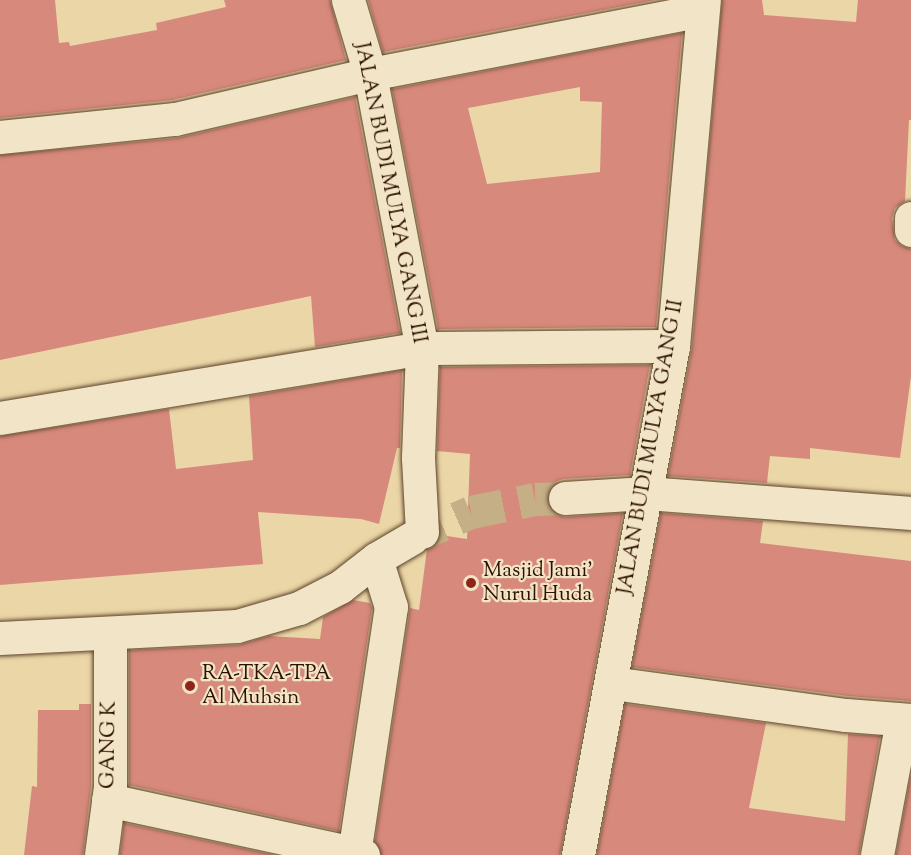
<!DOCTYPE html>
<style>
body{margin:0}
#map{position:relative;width:911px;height:855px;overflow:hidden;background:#ebd6a7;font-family:"Sorts Mill Goudy",serif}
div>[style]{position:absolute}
.building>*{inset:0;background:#d7897c}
.street-tunnel>*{height:33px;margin-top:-16.5px;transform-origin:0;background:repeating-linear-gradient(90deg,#c5af86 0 33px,transparent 0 49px)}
.roads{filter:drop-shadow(0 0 2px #5d432a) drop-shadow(0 0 2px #5d432a)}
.street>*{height:33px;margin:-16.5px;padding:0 16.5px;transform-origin:16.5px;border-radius:16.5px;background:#f2e4c6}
.dots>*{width:16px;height:16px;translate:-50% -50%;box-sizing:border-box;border:3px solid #f2e4c6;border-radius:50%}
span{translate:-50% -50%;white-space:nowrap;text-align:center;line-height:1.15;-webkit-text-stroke:4.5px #f2e4c6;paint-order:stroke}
.street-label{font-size:21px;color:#2e1200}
.poi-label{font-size:21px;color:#2e1200}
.left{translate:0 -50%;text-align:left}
</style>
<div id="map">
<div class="building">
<i style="clip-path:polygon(0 0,55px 0,59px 43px,69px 42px,70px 46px,157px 30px,156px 23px,226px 7px,224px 0,330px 0,346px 60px,172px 100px,0 118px)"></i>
<i style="clip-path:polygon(368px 0,655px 0,383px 52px)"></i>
<i style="clip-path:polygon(722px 0,762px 0,764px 15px,856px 22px,858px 0,911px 0,911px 120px,909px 120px,905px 201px,895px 208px,892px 218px,895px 240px,902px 246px,911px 249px,911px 376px,900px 458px,810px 448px,810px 459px,770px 456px,767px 483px,668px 476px,692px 348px)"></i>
<i style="clip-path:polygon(evenodd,682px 33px,656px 327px,438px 329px,392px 89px,682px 33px,580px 87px,580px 101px,602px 102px,600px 172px,487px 184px,468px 108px,580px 87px)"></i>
<i style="clip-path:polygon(355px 97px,400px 333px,315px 347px,311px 296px,0 360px,0 155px,177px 138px)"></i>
<i style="clip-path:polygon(650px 365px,630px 475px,563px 479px,555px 482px,549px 489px,546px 499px,550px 509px,557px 515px,566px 517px,623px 513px,560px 855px,381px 855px,375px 841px,410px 608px,419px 610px,427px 549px,438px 541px,440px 535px,467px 539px,470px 454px,437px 451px,440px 367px)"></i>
<i style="clip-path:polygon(402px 370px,400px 448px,397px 448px,379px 524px,361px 519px,258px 512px,263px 564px,0 585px,0 436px,169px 409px,176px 469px,253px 460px,249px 396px)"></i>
<i style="clip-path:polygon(661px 513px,763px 521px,760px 543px,911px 561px,911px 701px,848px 696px,632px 667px)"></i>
<i style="clip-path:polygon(353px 600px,370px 603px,372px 608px,339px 831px,129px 785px,129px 650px,238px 645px,269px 636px,320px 639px,323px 617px)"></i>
<i style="clip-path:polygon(79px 704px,91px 704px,91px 786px,83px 855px,24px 855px,32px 786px,37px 787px,38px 710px,79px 710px)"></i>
<i style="clip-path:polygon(625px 704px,766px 723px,749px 808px,845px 821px,848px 734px,880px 736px,859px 855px,597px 855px)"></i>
<i style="clip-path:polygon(911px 774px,911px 855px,896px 855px)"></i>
<i style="clip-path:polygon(124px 823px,274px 855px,120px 855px)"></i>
</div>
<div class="street-tunnel">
<i style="left:412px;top:538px;width:64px;rotate:-23.8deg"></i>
<i style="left:471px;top:512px;width:65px;rotate:-11.5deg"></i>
<i style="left:535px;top:499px;width:30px;rotate:-2deg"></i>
</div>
<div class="roads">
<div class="street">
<i style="left:348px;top:0;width:77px;rotate:73.4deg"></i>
<i style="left:370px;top:74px;width:279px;rotate:79.3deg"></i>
<i style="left:422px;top:348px;width:110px;rotate:92.1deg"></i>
<i style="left:418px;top:458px;width:74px;rotate:86.9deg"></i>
<i style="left:0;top:137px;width:176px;rotate:-5.9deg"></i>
<i style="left:175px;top:119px;width:200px;rotate:-13deg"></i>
<i style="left:370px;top:74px;width:338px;rotate:-10.9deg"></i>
<i style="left:911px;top:218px;width:12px;rotate:90deg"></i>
<i style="left:0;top:418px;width:428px;rotate:-9.4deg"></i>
<i style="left:422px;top:348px;width:251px;rotate:-0.5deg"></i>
<i style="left:565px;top:498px;width:81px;rotate:-3.5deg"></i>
<i style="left:646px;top:493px;width:266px;rotate:4.3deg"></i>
<i style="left:0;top:638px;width:237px;rotate:-2.9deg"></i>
<i style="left:237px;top:626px;width:65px;rotate:-16.2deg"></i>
<i style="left:299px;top:608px;width:46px;rotate:-27.1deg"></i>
<i style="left:340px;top:587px;width:46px;rotate:-37.9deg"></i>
<i style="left:376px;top:559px;width:42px;rotate:-30.3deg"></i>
<i style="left:612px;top:683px;width:236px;rotate:7.8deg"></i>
<i style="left:846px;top:715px;width:65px;rotate:4.4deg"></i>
<i style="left:108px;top:800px;width:261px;rotate:12.2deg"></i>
<i style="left:354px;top:854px;width:250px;rotate:-81.5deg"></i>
<i style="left:391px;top:607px;width:50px;rotate:-107.4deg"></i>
<i style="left:101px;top:855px;width:69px;rotate:-82.5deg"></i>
<i style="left:110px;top:787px;width:153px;rotate:-90deg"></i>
<i style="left:578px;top:855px;width:518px;rotate:-79.43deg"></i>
<i style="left:673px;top:346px;width:347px;rotate:-84.9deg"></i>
<i style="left:877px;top:855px;width:137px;rotate:-79.5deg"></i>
</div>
</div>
<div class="dots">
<i style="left:471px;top:583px;background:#8f2418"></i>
<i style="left:190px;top:686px;background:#8f2418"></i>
</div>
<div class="street-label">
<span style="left:390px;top:193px;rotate:79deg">JALAN BUDI MULYA GANG III</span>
<span style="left:651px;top:447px;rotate:-80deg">JALAN BUDI MULYA GANG II</span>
<span style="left:109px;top:745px;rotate:-89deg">GANG K</span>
</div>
<div class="poi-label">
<span class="left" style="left:483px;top:583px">Masjid Jami'<br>Nurul Huda</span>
<span class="left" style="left:202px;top:686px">RA-TKA-TPA<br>Al Muhsin</span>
</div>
</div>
